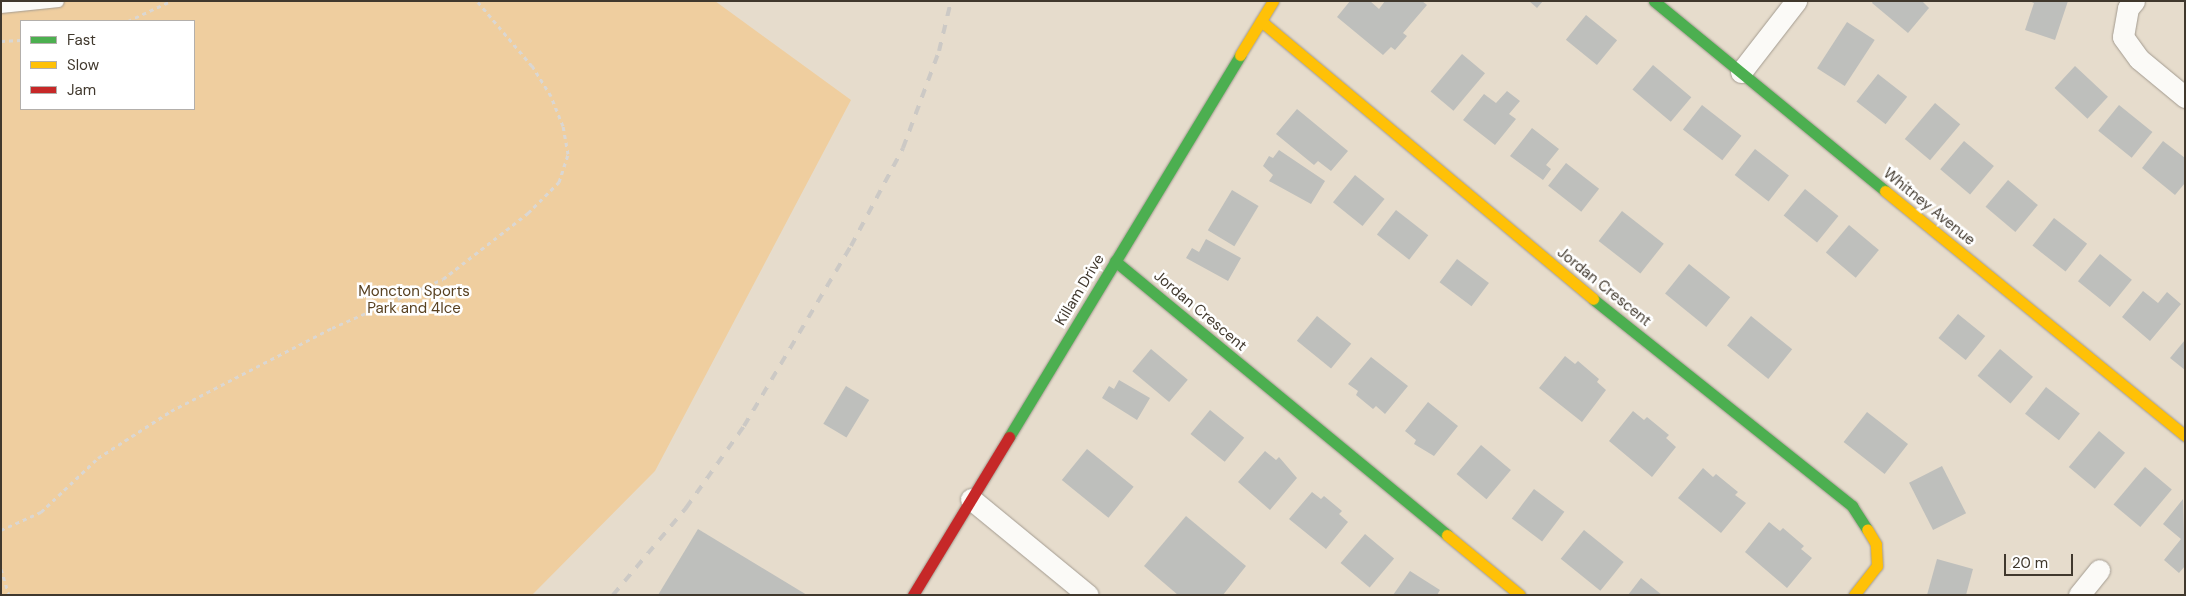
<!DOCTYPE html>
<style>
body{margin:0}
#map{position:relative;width:2186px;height:596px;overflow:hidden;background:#e6dccc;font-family:"DM Sans",sans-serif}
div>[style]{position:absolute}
.green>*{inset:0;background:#efce9f}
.building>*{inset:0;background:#bebfbc;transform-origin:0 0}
.path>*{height:3px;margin-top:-1.5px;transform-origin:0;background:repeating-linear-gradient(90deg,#dad7d3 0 4px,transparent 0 8px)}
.roads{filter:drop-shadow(0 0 1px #a39b90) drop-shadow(0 0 1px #a39b90)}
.lane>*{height:11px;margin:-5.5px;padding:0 5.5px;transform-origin:5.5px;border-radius:5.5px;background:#fbfaf7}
.street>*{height:21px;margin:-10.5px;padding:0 10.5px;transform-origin:10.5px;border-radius:10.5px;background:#fbfaf7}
.fast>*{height:11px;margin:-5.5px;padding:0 5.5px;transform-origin:5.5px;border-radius:5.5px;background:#4caf50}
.slow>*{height:11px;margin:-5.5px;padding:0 5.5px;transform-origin:5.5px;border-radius:5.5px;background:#ffc107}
.jam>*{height:11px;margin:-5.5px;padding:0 5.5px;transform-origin:5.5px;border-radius:5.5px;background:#c62828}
.rail>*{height:4px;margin-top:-2px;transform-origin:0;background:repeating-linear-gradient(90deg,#ccc9c5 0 9px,transparent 0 18px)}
span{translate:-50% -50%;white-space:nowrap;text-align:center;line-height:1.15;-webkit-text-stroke:5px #fff;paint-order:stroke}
.street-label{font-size:15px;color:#40382d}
.park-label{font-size:15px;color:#584121}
.frame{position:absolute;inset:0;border:2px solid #40382d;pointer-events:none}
.legend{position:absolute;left:20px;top:20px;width:175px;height:90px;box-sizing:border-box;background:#fff;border:1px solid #b3afab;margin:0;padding:6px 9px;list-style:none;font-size:15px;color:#40382d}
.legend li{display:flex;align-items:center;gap:10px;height:25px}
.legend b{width:25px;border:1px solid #b3afab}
.scale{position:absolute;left:2004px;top:554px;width:69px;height:22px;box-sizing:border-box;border:2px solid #40382d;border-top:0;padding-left:6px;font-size:15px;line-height:18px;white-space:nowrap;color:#40382d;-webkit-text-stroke:4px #fff;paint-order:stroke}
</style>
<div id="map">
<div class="green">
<i style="clip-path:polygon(evenodd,1px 1px,715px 1px,851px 100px,655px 471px,532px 595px,1px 595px,1px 1px,21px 21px,194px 21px,194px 109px,21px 109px,21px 21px)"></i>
</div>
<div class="building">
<i style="clip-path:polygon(1350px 1px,1370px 1px,1379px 9px,1385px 1px,1422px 1px,1427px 5px,1403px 33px,1407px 36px,1395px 50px,1391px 47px,1383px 55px,1337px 17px)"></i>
<i style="clip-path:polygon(1529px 1px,1543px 1px,1537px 8px)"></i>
<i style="clip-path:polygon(1873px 1px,1922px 1px,1929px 8px,1908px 33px,1872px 3px)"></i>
<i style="clip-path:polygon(2068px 1px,2055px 40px,2025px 30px,2034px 3px,2029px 1px)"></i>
<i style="left:1586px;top:15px;width:40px;height:32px;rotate:39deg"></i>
<i style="left:1847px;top:22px;width:33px;height:55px;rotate:33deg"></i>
<i style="left:1462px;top:54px;width:30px;height:49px;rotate:40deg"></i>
<i style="left:1653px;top:65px;width:50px;height:32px;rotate:40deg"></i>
<i style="left:2075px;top:66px;width:45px;height:30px;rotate:43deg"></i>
<i style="left:1878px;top:74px;width:37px;height:35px;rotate:38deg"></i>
<i style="clip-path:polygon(1507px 91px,1520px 101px,1509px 114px,1516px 119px,1495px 145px,1463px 120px,1484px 94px,1496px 103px)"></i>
<i style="left:1935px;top:103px;width:33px;height:47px;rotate:40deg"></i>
<i style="left:1702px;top:105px;width:50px;height:31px;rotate:38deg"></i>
<i style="left:2119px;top:105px;width:43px;height:33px;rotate:39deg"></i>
<i style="clip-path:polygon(1297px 109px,1348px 151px,1331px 171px,1318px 161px,1314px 165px,1276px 134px)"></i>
<i style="clip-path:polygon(1532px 128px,1559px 149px,1546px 165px,1551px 169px,1543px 180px,1510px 156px)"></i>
<i style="left:1964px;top:141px;width:39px;height:37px;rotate:40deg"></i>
<i style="clip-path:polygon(2163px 141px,2185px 158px,2185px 183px,2175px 195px,2142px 168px)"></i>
<i style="left:1755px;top:149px;width:43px;height:33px;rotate:38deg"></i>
<i style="clip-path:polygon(1279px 150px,1325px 181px,1311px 204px,1269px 181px,1273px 175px,1263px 166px,1269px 156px,1273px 158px)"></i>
<i style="left:1566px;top:163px;width:42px;height:29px;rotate:38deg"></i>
<i style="left:1355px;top:175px;width:38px;height:35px;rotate:39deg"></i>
<i style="left:2008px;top:180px;width:39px;height:35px;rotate:40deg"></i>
<i style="left:1805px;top:189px;width:43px;height:34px;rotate:39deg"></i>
<i style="left:1232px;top:190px;width:31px;height:47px;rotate:31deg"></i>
<i style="left:1396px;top:210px;width:41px;height:31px;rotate:38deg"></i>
<i style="left:1622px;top:211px;width:53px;height:38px;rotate:38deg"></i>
<i style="left:2054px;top:218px;width:42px;height:35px;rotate:38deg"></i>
<i style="left:1849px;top:225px;width:39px;height:36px;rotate:40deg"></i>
<i style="clip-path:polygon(1206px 239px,1241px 258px,1228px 281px,1186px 258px,1192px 248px,1199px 252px)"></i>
<i style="left:2100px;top:254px;width:41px;height:35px;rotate:39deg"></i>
<i style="left:1457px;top:259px;width:40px;height:29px;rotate:37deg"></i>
<i style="left:1689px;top:264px;width:53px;height:38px;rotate:39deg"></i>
<i style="clip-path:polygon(2143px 291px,2158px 303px,2167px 292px,2181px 304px,2150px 341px,2122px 317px)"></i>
<i style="left:1958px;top:314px;width:35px;height:31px;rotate:39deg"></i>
<i style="left:1317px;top:316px;width:44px;height:32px;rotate:39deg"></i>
<i style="left:1751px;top:316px;width:53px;height:38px;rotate:39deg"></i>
<i style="clip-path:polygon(2185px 340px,2185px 370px,2170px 358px)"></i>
<i style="left:1151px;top:349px;width:48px;height:29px;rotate:40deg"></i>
<i style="left:2000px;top:349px;width:43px;height:35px;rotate:40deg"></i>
<i style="clip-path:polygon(1565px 356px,1575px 364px,1578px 361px,1599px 379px,1597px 382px,1606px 390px,1582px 422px,1539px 388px)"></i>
<i style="clip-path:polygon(1371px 357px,1408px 386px,1385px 414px,1376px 406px,1373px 409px,1356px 395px,1358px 391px,1348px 384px)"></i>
<i style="clip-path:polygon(1119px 380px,1150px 398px,1137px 420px,1102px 398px,1109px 386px,1114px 389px)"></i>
<i style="left:846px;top:386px;width:27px;height:44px;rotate:31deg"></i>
<i style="left:2046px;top:387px;width:43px;height:34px;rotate:38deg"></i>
<i style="clip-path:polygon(1428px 402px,1458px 426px,1434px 456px,1414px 444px,1416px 440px,1405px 431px)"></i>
<i style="left:1210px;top:410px;width:44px;height:31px;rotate:39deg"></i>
<i style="clip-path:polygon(1633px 411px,1644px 420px,1647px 417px,1669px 435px,1666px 438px,1676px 447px,1652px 477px,1609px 441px)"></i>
<i style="left:1867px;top:412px;width:52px;height:38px;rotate:38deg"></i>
<i style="left:2099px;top:431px;width:34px;height:47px;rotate:40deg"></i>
<i style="left:1481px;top:445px;width:39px;height:38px;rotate:40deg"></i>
<i style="left:1087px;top:449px;width:60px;height:40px;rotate:39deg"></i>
<i style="clip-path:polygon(1265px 451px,1276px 460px,1279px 457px,1297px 478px,1270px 510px,1238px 482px)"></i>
<i style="left:1942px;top:466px;width:53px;height:37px;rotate:63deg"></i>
<i style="left:2145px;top:467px;width:35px;height:49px;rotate:40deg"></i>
<i style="clip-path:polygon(1703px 468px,1713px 477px,1716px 474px,1738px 492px,1735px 495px,1746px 503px,1721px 533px,1678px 498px)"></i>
<i style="left:1534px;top:489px;width:38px;height:37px;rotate:37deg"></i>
<i style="clip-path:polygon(1312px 492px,1321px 499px,1324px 496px,1342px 511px,1339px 514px,1348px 522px,1326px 549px,1289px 519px)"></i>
<i style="clip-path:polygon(2183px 499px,2185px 566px,2179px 573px,2164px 560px,2181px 539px,2163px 524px)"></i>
<i style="clip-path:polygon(1186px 516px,1246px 566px,1223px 595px,1178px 595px,1144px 566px)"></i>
<i style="clip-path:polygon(1769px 522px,1780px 531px,1783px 528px,1804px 546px,1801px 549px,1812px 558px,1787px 588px,1745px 552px)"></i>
<i style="clip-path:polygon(698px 529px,807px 595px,658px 595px)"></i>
<i style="left:1584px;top:530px;width:51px;height:37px;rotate:39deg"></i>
<i style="left:1365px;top:534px;width:38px;height:38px;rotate:40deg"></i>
<i style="clip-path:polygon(1937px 559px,1973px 569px,1966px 595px,1927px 595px)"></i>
<i style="clip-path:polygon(1410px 571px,1440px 590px,1437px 595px,1393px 595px)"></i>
<i style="clip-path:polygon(1641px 578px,1662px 595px,1628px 595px)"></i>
</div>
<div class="path">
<i style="left:128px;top:21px;width:47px;rotate:-24.9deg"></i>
<i style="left:1px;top:41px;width:20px;rotate:-3deg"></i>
<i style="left:1px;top:530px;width:44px;rotate:-24.2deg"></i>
<i style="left:41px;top:512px;width:79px;rotate:-43.5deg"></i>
<i style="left:98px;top:458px;width:87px;rotate:-32.8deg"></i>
<i style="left:171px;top:411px;width:181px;rotate:-27.3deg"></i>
<i style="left:332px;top:328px;width:121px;rotate:-23.8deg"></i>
<i style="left:443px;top:279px;width:108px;rotate:-37.8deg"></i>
<i style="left:528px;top:213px;width:44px;rotate:-45deg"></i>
<i style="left:559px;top:182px;width:29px;rotate:-72deg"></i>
<i style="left:568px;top:154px;width:28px;rotate:-100deg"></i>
<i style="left:563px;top:126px;width:32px;rotate:-112deg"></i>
<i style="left:551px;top:96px;width:36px;rotate:-122deg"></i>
<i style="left:532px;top:66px;width:85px;rotate:-130.2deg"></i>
<i style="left:1px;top:569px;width:27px;rotate:73deg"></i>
</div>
<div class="roads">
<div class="lane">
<i style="left:1px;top:7px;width:57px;rotate:-6deg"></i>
</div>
<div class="street">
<i style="left:2134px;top:1px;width:9px;rotate:131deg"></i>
<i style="left:2128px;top:8px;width:29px;rotate:100deg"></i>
<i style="left:2123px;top:37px;width:27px;rotate:54deg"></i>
<i style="left:2139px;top:59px;width:60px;rotate:39.6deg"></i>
<i style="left:1741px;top:72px;width:90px;rotate:-52.2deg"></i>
<i style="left:971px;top:499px;width:151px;rotate:39.4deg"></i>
<i style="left:2079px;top:595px;width:32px;rotate:-51deg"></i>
</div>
<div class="fast">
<i style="left:1654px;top:1px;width:299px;rotate:39.4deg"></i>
<i style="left:1115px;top:261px;width:430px;rotate:39.5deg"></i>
<i style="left:1593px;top:299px;width:332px;rotate:38.6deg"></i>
<i style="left:1852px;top:506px;width:27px;rotate:57deg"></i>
<i style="left:1009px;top:437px;width:446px;rotate:-58.8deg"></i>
</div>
<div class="slow">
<i style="left:1261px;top:21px;width:433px;rotate:39.9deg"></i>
<i style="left:1240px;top:55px;width:63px;rotate:-58.6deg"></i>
<i style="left:1885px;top:191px;width:387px;rotate:39.2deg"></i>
<i style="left:1447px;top:535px;width:94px;rotate:39.4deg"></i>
<i style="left:1854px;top:595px;width:37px;rotate:-52deg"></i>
<i style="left:1877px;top:566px;width:22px;rotate:-93deg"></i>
<i style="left:1876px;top:544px;width:17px;rotate:-121deg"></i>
</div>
<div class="jam">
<i style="left:913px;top:595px;width:185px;rotate:-58.7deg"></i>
</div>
</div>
<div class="rail">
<i style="left:613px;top:595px;width:114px;rotate:-50deg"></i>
<i style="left:686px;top:508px;width:100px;rotate:-54.7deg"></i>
<i style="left:744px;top:426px;width:209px;rotate:-59.3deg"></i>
<i style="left:851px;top:246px;width:111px;rotate:-62deg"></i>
<i style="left:903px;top:148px;width:103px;rotate:-69.6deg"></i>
<i style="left:939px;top:51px;width:51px;rotate:-76.5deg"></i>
</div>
<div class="street-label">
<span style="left:1929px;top:207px;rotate:39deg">Whitney Avenue</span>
<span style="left:1604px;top:287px;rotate:39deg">Jordan Crescent</span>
<span style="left:1080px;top:290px;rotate:-59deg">Killam Drive</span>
<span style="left:1200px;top:311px;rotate:40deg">Jordan Crescent</span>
</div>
<div class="park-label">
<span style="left:414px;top:300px">Moncton Sports<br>Park and 4Ice</span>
</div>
<div class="frame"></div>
<ul class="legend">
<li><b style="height:6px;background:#4caf50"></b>Fast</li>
<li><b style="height:6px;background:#ffc107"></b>Slow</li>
<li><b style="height:6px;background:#c62828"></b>Jam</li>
</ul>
<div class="scale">20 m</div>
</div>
